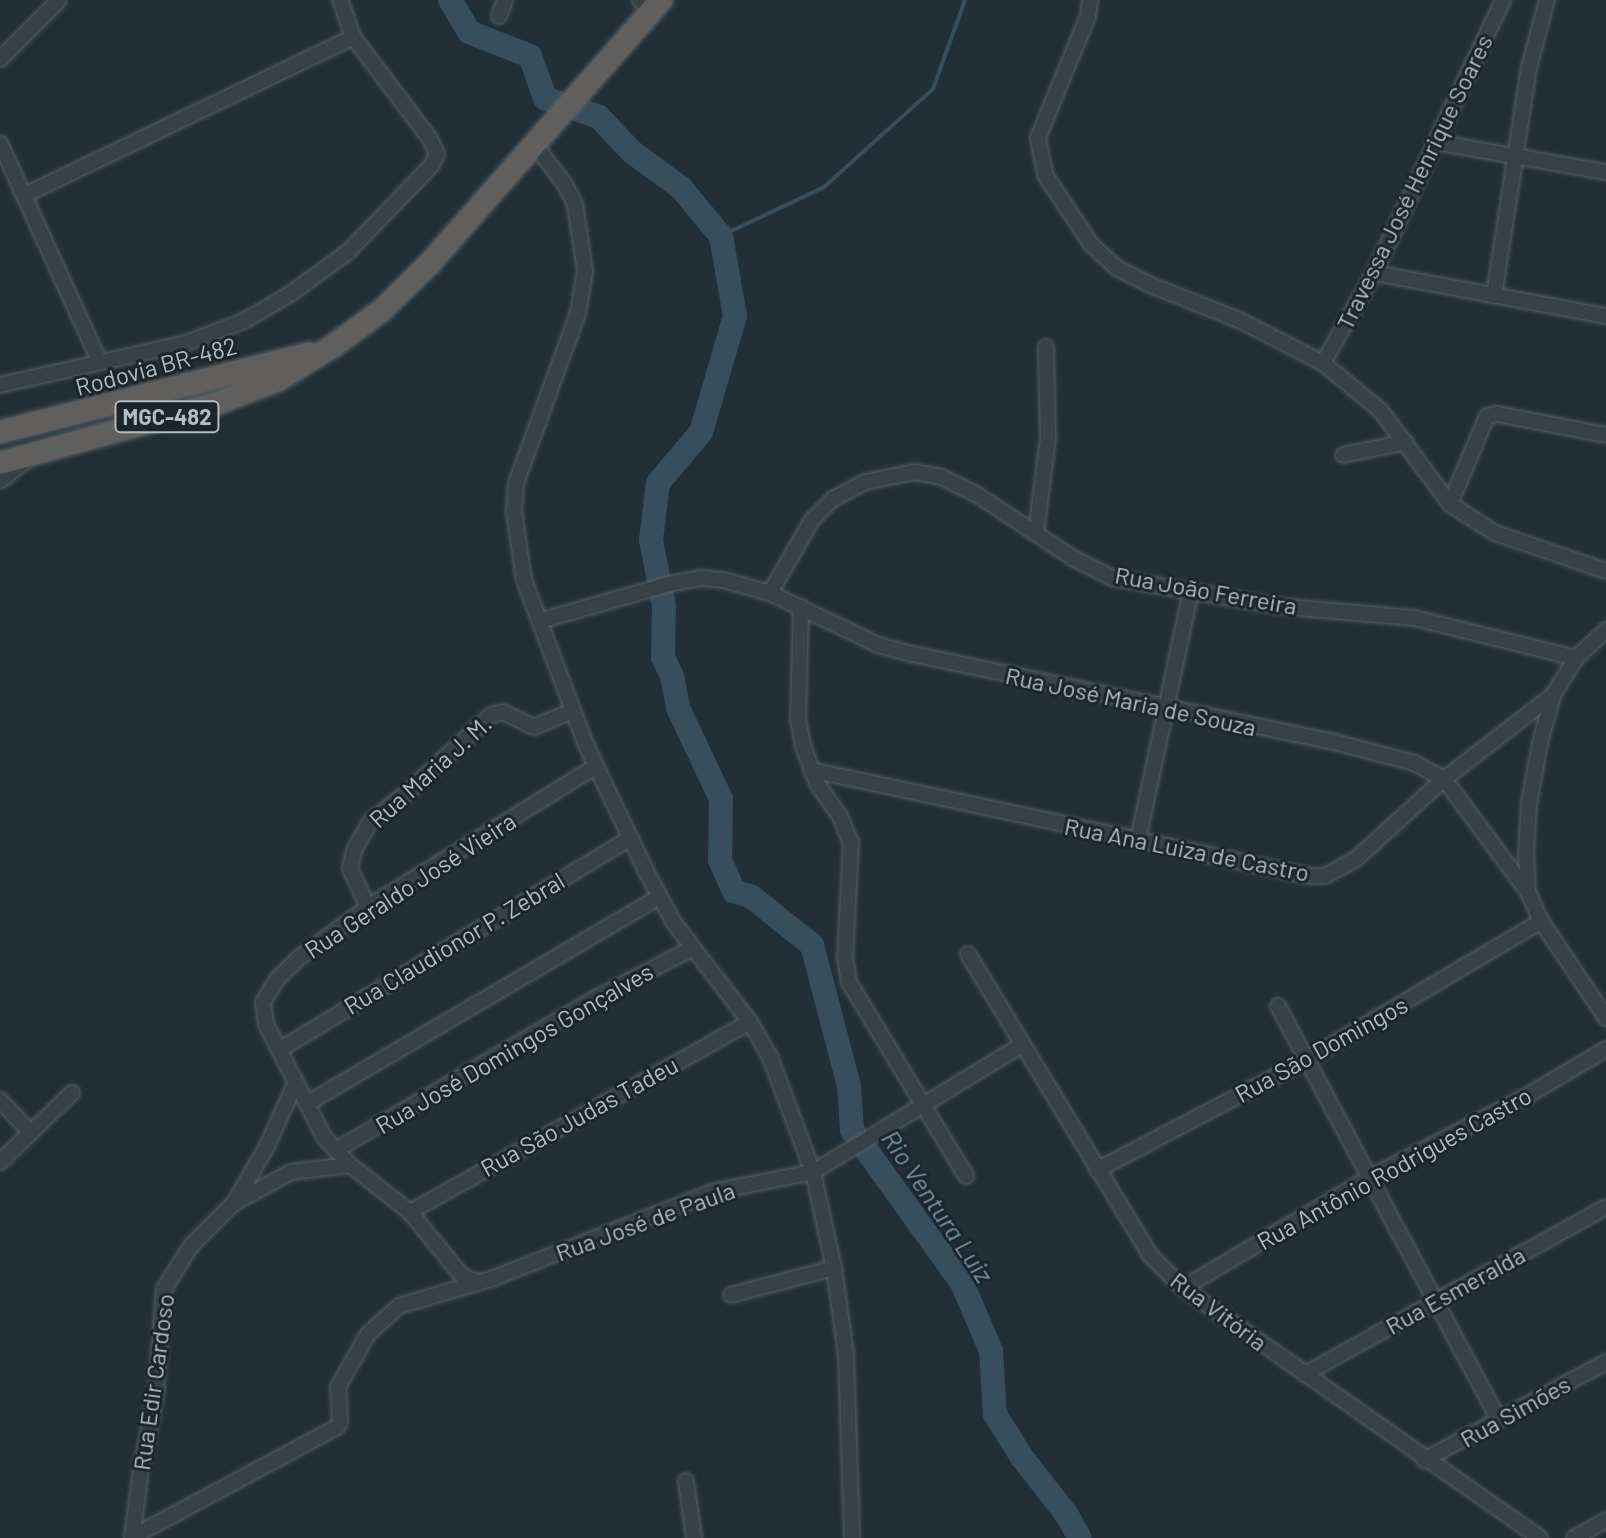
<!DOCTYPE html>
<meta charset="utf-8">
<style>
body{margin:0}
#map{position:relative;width:1606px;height:1538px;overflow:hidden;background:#232f37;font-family:Barlow,sans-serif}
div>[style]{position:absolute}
.stream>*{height:4px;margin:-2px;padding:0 2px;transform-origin:2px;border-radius:2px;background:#374e5d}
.river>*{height:24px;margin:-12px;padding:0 12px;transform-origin:12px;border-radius:12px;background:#374e5d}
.roads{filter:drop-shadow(0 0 2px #545f65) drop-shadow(0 0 2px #545f65)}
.minor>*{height:14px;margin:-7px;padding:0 7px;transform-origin:7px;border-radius:7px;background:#364148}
.trunk>*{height:22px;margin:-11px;padding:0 11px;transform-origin:11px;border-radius:11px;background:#605f5e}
span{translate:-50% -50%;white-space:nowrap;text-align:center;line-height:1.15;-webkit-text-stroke:6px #1b262c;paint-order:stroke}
.shield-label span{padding:2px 6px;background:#1b262c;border:2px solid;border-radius:6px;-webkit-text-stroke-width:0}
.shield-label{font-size:22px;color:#b1bcc4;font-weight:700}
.street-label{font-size:24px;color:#b1bcc4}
.water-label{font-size:26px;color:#7393a6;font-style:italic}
</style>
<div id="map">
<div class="stream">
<i style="left:721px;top:236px;width:114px;rotate:-25.4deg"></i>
<i style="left:824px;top:187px;width:147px;rotate:-42deg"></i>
<i style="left:933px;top:89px;width:95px;rotate:-70.2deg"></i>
</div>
<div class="river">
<i style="left:450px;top:0;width:37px;rotate:59deg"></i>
<i style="left:469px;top:32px;width:66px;rotate:21.5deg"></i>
<i style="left:530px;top:56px;width:45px;rotate:70.3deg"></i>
<i style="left:545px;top:98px;width:57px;rotate:19.4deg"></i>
<i style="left:599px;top:117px;width:48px;rotate:46.7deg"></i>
<i style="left:632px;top:152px;width:61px;rotate:36.3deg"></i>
<i style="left:681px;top:188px;width:62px;rotate:50.2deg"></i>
<i style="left:721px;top:236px;width:81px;rotate:80.1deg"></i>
<i style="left:735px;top:316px;width:121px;rotate:106.3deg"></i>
<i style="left:701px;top:432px;width:67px;rotate:130.1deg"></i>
<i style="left:658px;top:483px;width:57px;rotate:97deg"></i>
<i style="left:651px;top:540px;width:67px;rotate:78.9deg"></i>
<i style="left:664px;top:606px;width:51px;rotate:91.1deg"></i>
<i style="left:663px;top:657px;width:21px;rotate:65deg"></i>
<i style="left:672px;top:676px;width:33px;rotate:79deg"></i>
<i style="left:678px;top:708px;width:101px;rotate:64.7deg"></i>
<i style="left:721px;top:799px;width:61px;rotate:90.9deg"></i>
<i style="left:720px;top:860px;width:34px;rotate:66deg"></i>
<i style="left:734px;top:891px;width:19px;rotate:18deg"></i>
<i style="left:752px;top:897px;width:77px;rotate:38.7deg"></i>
<i style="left:812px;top:945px;width:146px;rotate:75.3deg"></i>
<i style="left:849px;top:1086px;width:44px;rotate:86.1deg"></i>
<i style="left:852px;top:1130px;width:188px;rotate:54.3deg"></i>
<i style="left:962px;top:1283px;width:74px;rotate:66.9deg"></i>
<i style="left:991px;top:1351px;width:63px;rotate:86.4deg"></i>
<i style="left:995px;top:1414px;width:49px;rotate:58.2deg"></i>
<i style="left:1021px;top:1456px;width:75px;rotate:52.1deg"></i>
<i style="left:1067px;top:1515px;width:26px;rotate:61deg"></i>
</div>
<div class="roads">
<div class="minor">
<i style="left:640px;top:0;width:16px;rotate:43deg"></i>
<i style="left:1090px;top:0;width:16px;rotate:97deg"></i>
<i style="left:1088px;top:16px;width:132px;rotate:112.3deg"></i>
<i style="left:1038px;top:138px;width:38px;rotate:79deg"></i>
<i style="left:1045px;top:175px;width:83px;rotate:56.3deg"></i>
<i style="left:1091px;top:244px;width:35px;rotate:43deg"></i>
<i style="left:1117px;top:268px;width:40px;rotate:26.6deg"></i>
<i style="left:1153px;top:286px;width:92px;rotate:21.6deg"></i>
<i style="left:1239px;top:320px;width:94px;rotate:27.1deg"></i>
<i style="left:1323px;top:363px;width:75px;rotate:39.6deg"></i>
<i style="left:1381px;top:411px;width:116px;rotate:53.4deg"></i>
<i style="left:1450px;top:504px;width:54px;rotate:32.8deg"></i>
<i style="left:1495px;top:533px;width:117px;rotate:18.9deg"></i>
<i style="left:499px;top:16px;width:17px;rotate:-69deg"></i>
<i style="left:0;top:59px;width:83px;rotate:-45deg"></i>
<i style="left:1435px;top:142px;width:174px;rotate:10deg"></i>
<i style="left:0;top:143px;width:241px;rotate:65.5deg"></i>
<i style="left:535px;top:145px;width:48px;rotate:52.7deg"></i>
<i style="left:564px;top:183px;width:24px;rotate:62deg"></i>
<i style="left:575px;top:204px;width:68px;rotate:81.5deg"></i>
<i style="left:585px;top:271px;width:43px;rotate:99.5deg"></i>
<i style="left:578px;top:313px;width:181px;rotate:110deg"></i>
<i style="left:516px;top:483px;width:28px;rotate:94deg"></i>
<i style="left:514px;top:511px;width:70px;rotate:81.8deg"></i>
<i style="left:524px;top:580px;width:176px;rotate:69.4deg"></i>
<i style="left:586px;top:745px;width:140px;rotate:64.5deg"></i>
<i style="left:646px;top:871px;width:59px;rotate:61.7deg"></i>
<i style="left:674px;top:923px;width:125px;rotate:52.5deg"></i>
<i style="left:750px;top:1022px;width:40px;rotate:60.3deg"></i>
<i style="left:770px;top:1057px;width:123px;rotate:69.5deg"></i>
<i style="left:813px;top:1172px;width:98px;rotate:77.7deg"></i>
<i style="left:834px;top:1268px;width:88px;rotate:82.1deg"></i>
<i style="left:846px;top:1355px;width:183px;rotate:88.1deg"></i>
<i style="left:25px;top:195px;width:364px;rotate:-25.7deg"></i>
<i style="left:1374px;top:273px;width:236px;rotate:10.5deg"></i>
<i style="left:1494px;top:296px;width:231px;rotate:-81.3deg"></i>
<i style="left:1529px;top:68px;width:70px;rotate:-75.2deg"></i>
<i style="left:1323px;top:363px;width:103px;rotate:-60.5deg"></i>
<i style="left:1374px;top:273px;width:302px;rotate:-64.7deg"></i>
<i style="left:0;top:385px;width:191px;rotate:-12.7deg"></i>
<i style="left:186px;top:343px;width:62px;rotate:-20.8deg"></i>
<i style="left:244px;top:321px;width:53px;rotate:-30.4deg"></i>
<i style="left:290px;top:294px;width:72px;rotate:-35.9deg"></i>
<i style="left:348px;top:252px;width:120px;rotate:-46deg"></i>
<i style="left:431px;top:166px;width:13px;rotate:-63deg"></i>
<i style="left:437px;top:154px;width:17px;rotate:-115deg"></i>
<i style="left:430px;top:139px;width:128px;rotate:-127deg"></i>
<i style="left:353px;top:37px;width:39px;rotate:-109deg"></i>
<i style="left:1343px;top:455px;width:64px;rotate:-11.7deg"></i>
<i style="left:0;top:481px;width:36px;rotate:-38deg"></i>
<i style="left:1450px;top:504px;width:95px;rotate:-67.2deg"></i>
<i style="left:1487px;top:416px;width:10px;rotate:-11deg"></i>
<i style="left:1497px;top:414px;width:111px;rotate:10.9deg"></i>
<i style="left:1036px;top:533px;width:96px;rotate:-82.8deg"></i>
<i style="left:1048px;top:438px;width:91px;rotate:-91.3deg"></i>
<i style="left:770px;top:593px;width:84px;rotate:-60.1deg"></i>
<i style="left:812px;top:520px;width:30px;rotate:-45deg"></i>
<i style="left:833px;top:499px;width:36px;rotate:-28deg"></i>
<i style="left:865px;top:482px;width:50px;rotate:-11.5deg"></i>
<i style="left:914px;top:472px;width:27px;rotate:10deg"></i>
<i style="left:941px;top:477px;width:39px;rotate:26deg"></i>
<i style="left:976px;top:494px;width:116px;rotate:33.4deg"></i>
<i style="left:1073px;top:558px;width:45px;rotate:26.6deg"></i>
<i style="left:1113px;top:578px;width:166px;rotate:9.7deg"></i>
<i style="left:1277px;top:606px;width:138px;rotate:5deg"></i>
<i style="left:1414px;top:618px;width:167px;rotate:13.9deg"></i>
<i style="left:801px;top:607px;width:111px;rotate:91.5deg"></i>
<i style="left:798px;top:718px;width:28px;rotate:80deg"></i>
<i style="left:803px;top:746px;width:42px;rotate:69deg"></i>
<i style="left:818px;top:785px;width:38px;rotate:55deg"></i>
<i style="left:840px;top:816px;width:29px;rotate:68deg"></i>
<i style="left:851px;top:843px;width:114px;rotate:93deg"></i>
<i style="left:845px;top:957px;width:25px;rotate:81deg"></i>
<i style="left:849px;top:982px;width:227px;rotate:58.9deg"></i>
<i style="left:543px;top:620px;width:135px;rotate:-15.9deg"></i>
<i style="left:673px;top:583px;width:27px;rotate:-10deg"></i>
<i style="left:700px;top:578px;width:23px;rotate:5deg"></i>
<i style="left:723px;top:580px;width:49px;rotate:15.5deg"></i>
<i style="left:770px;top:593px;width:120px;rotate:25.7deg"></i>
<i style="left:878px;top:645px;width:31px;rotate:15deg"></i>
<i style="left:908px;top:653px;width:432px;rotate:11.8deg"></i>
<i style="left:1331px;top:741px;width:86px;rotate:14.8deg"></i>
<i style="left:1414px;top:763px;width:34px;rotate:28deg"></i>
<i style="left:1444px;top:779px;width:141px;rotate:53.4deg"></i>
<i style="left:1528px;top:892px;width:32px;rotate:66deg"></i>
<i style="left:1541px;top:921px;width:117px;rotate:56.2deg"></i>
<i style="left:811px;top:770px;width:508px;rotate:12.04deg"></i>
<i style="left:1308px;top:876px;width:17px"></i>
<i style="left:1325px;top:876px;width:35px;rotate:-29deg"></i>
<i style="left:1356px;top:859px;width:119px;rotate:-42.3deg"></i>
<i style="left:1444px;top:779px;width:138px;rotate:-37.6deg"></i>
<i style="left:1138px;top:840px;width:255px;rotate:-78deg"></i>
<i style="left:1528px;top:891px;width:37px;rotate:-93deg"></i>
<i style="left:1526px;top:854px;width:50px;rotate:-86.6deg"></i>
<i style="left:1529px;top:804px;width:62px;rotate:-79.8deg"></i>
<i style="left:1540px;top:743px;width:50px;rotate:-74.8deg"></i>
<i style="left:1553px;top:695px;width:44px;rotate:-58.1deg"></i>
<i style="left:1576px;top:658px;width:41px;rotate:-43deg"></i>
<i style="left:368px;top:907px;width:42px;rotate:-115.3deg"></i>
<i style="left:350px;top:869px;width:19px;rotate:-78deg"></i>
<i style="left:354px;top:850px;width:34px;rotate:-60deg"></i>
<i style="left:371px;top:821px;width:47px;rotate:-38.1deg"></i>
<i style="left:408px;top:792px;width:113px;rotate:-42.9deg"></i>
<i style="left:491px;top:715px;width:12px;rotate:-14deg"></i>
<i style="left:503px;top:712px;width:34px;rotate:26deg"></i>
<i style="left:534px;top:727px;width:41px;rotate:-22.8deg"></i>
<i style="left:968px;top:954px;width:352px;rotate:58.8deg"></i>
<i style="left:1150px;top:1255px;width:47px;rotate:45deg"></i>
<i style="left:1183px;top:1288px;width:436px;rotate:35deg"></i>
<i style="left:1278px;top:1006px;width:469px;rotate:61.9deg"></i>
<i style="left:279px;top:1050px;width:411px;rotate:-31.1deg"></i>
<i style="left:296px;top:1082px;width:72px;rotate:114.4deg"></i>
<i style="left:266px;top:1148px;width:64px;rotate:120.2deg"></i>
<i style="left:234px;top:1203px;width:65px;rotate:-28.5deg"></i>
<i style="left:291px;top:1172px;width:59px;rotate:-6.8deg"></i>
<i style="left:0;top:1100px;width:42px;rotate:46.9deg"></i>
<i style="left:308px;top:1103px;width:407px;rotate:-30.4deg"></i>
<i style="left:336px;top:1150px;width:301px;rotate:-30.3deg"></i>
<i style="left:596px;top:998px;width:109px;rotate:-27.3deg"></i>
<i style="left:0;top:1162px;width:100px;rotate:-43.8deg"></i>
<i style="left:1097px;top:1170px;width:238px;rotate:-27.7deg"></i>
<i style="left:1308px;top:1059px;width:271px;rotate:-30.6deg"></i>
<i style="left:410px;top:1212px;width:389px;rotate:-29.2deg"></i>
<i style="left:479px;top:1282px;width:18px;rotate:-161deg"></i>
<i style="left:462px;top:1276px;width:82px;rotate:-129.1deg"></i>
<i style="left:410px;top:1212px;width:76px;rotate:-141.9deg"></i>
<i style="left:350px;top:1165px;width:38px;rotate:-133deg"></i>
<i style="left:324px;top:1137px;width:127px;rotate:-117.2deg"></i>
<i style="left:266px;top:1024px;width:22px;rotate:-98deg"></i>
<i style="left:263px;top:1002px;width:28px;rotate:-58deg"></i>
<i style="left:278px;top:978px;width:30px;rotate:-44deg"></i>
<i style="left:300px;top:957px;width:84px;rotate:-36.3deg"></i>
<i style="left:368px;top:907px;width:268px;rotate:-31.7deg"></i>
<i style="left:1183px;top:1288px;width:218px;rotate:-30.6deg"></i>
<i style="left:1371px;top:1177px;width:174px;rotate:-27.5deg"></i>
<i style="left:1525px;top:1097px;width:94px;rotate:-30.7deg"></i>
<i style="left:731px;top:1295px;width:106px;rotate:-14.7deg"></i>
<i style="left:1305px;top:1374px;width:344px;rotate:-29deg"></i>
<i style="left:1424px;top:1460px;width:207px;rotate:-28.3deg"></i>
<i style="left:686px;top:1481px;width:58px;rotate:82deg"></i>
<i style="left:132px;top:1537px;width:233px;rotate:-28.2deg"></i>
<i style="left:337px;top:1427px;width:6px;rotate:-59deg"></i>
<i style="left:340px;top:1422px;width:35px;rotate:-93deg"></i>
<i style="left:338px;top:1387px;width:61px;rotate:-60.5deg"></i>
<i style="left:368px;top:1334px;width:42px;rotate:-42.1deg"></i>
<i style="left:399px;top:1306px;width:99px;rotate:-16.4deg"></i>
<i style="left:494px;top:1278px;width:234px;rotate:-21.5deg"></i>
<i style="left:712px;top:1192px;width:103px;rotate:-11.2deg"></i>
<i style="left:813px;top:1172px;width:245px;rotate:-31.3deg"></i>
<i style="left:132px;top:1538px;width:70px;rotate:-82.6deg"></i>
<i style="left:141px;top:1469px;width:76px;rotate:-78.7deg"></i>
<i style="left:156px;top:1394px;width:105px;rotate:-85.6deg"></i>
<i style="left:164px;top:1289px;width:51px;rotate:-57.9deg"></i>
<i style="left:191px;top:1246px;width:61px;rotate:-45deg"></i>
<i style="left:1574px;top:1538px;width:37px;rotate:-29deg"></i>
</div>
<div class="trunk">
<i style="left:0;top:432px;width:319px;rotate:-14.2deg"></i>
<i style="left:0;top:463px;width:226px;rotate:-15.4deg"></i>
<i style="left:218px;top:403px;width:64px;rotate:-21deg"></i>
<i style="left:278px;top:380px;width:65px;rotate:-31.7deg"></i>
<i style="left:333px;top:346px;width:59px;rotate:-36.1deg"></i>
<i style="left:381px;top:311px;width:70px;rotate:-44.4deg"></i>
<i style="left:431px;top:262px;width:349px;rotate:-48.7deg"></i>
</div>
</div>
<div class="shield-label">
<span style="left:167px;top:417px">MGC-482</span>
</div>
<div class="street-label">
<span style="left:1414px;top:182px;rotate:-64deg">Travessa José Henrique Soares</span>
<span style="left:156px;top:366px;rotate:-15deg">Rodovia BR-482</span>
<span style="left:1206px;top:590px;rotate:10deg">Rua João Ferreira</span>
<span style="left:1131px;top:701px;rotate:12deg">Rua José Maria de Souza</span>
<span style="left:430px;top:771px;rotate:-42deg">Rua Maria J. M.</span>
<span style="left:1187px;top:849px;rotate:11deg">Rua Ana Luiza de Castro</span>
<span style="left:410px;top:885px;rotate:-33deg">Rua Geraldo José Vieira</span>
<span style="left:454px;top:943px;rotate:-31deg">Rua Claudionor P. Zebral</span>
<span style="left:514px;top:1048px;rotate:-30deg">Rua José Domingos Gonçalves</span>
<span style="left:1321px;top:1049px;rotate:-29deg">Rua São Domingos</span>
<span style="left:579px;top:1116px;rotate:-29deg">Rua São Judas Tadeu</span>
<span style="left:1394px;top:1168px;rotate:-29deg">Rua Antônio Rodrigues Castro</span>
<span style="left:645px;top:1221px;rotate:-20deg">Rua José de Paula</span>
<span style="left:1455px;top:1290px;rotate:-29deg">Rua Esmeralda</span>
<span style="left:1219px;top:1311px;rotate:37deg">Rua Vitória</span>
<span style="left:153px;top:1382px;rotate:-82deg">Rua Edir Cardoso</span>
<span style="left:1515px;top:1411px;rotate:-29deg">Rua Simões</span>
</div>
<div class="water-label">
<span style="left:938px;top:1206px;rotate:56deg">Rio Ventura Luiz</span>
</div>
</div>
